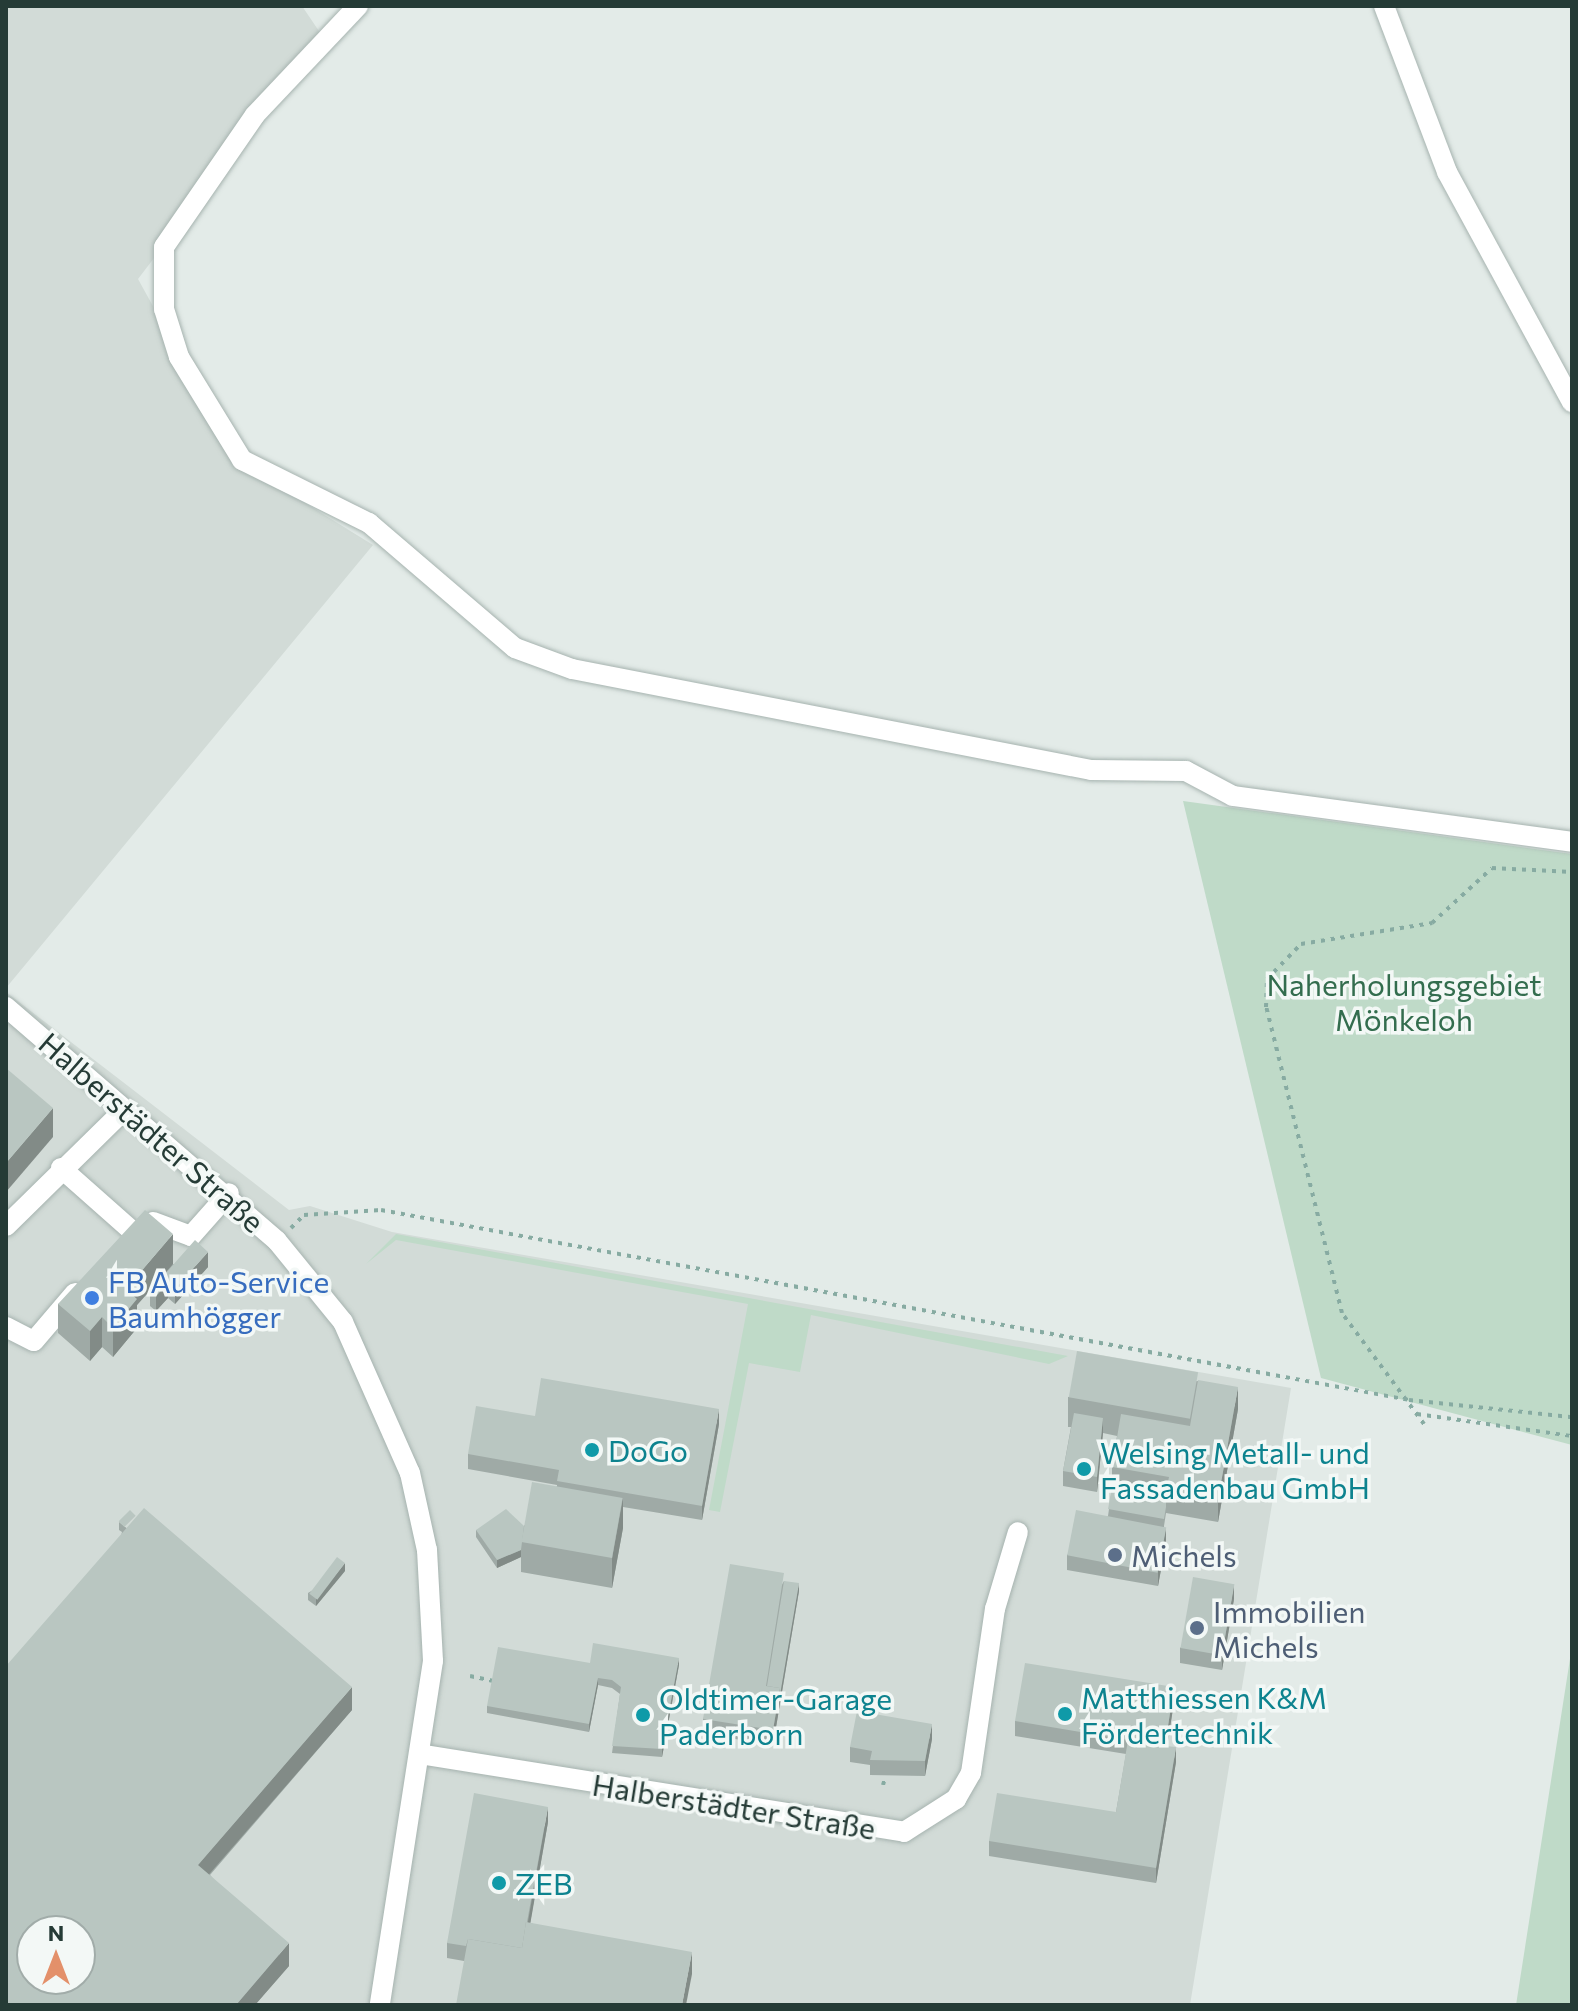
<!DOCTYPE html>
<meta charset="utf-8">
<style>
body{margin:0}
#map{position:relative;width:1578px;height:2011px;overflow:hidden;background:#e3ebe8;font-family:Commissioner,sans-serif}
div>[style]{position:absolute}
.built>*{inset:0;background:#d2dbd7}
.green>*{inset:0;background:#bfdac8}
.path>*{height:4px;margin-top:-2px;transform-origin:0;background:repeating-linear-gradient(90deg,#87aba2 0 4px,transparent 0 10px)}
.roads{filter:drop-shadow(0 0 2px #a6b3af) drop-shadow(0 0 2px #a6b3af)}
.minor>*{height:20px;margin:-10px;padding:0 10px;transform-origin:10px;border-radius:10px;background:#fff}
.wall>*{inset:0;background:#9faaa6}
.shaded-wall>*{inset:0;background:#828b87}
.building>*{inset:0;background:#b9c6c1;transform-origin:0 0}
.dots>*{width:22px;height:22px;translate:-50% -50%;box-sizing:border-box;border:4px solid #f3f8f6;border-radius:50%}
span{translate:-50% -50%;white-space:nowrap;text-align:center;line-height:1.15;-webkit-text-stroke:7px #f3f8f6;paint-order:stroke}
.park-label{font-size:30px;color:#336d4e}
.street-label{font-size:30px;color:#253b36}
.shop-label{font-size:30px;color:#366cbe}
.left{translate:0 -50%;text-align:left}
.culture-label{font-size:30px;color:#0d838f}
.service-label{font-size:30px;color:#4e5e75}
.frame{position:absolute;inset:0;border:8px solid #253b36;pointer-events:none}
.north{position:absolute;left:16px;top:1915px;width:80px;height:80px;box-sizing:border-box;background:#f3f8f6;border:2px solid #a1aca9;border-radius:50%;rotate:0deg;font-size:22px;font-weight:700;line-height:32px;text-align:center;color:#253b36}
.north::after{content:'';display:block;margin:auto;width:28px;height:36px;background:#e3906a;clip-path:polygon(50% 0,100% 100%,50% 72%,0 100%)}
</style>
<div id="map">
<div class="built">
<i style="clip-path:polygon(6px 6px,302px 6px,323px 37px,138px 279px,239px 462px,373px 545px,6px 988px)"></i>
<i style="clip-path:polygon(evenodd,6px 992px,289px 1210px,310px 1206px,392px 1232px,1291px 1388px,1190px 2005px,6px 2005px,6px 992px,32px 1931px,80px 1931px,80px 1979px,32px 1979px,32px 1931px)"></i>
</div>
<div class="green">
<i style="clip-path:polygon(1183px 801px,1572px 854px,1572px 1445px,1321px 1378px)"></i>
<i style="clip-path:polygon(396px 1234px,1068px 1356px,1049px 1364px,811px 1315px,800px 1372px,749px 1363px,720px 1512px,709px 1510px,748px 1304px,396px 1240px,366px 1264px)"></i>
<i style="clip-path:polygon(1572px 1646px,1572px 2005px,1516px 2005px)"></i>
</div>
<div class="path">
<i style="left:291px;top:1228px;width:18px;rotate:-45deg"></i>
<i style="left:304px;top:1215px;width:77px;rotate:-3.7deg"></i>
<i style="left:381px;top:1210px;width:1045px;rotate:10.47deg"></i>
<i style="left:1409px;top:1400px;width:164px;rotate:6deg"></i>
<i style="left:1417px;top:1414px;width:157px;rotate:8.1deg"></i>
<i style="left:1424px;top:1424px;width:138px;rotate:-126.5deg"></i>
<i style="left:1342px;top:1313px;width:315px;rotate:-103.9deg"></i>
<i style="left:1266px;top:1007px;width:28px;rotate:-88deg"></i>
<i style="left:1267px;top:979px;width:49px;rotate:-45.8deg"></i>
<i style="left:1301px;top:944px;width:133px;rotate:-9.1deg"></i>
<i style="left:1432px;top:923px;width:81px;rotate:-42.5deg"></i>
<i style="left:1492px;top:868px;width:80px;rotate:2.9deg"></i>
<i style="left:470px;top:1676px;width:24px;rotate:12deg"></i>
<i style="left:883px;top:1785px;width:7px;rotate:-74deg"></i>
</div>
<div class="roads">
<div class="minor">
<i style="left:358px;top:6px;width:150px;rotate:133.4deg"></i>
<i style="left:255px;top:115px;width:160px;rotate:124.6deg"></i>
<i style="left:164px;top:247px;width:62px;rotate:90deg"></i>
<i style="left:164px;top:309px;width:50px;rotate:72.6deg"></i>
<i style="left:179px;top:357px;width:121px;rotate:58.5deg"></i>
<i style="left:242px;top:460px;width:142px;rotate:26.4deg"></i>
<i style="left:369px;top:523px;width:192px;rotate:40.6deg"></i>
<i style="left:515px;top:648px;width:61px;rotate:20.2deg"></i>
<i style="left:572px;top:669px;width:529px;rotate:11.01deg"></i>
<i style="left:1091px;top:770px;width:95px;rotate:0.6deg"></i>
<i style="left:1186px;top:771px;width:53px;rotate:28deg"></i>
<i style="left:1233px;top:796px;width:342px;rotate:7.7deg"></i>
<i style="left:1384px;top:6px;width:178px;rotate:69.2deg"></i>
<i style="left:1447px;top:172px;width:262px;rotate:61.5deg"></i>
<i style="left:6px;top:1007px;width:358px;rotate:40.8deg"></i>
<i style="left:277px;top:1241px;width:104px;rotate:50.8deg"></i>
<i style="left:343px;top:1322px;width:165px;rotate:66.1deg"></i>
<i style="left:410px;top:1473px;width:79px;rotate:77.6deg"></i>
<i style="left:427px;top:1550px;width:111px;rotate:86.9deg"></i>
<i style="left:433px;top:1661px;width:348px;rotate:98.8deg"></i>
<i style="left:61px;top:1168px;width:92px;rotate:41.5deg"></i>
<i style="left:153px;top:1222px;width:40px;rotate:20.2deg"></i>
<i style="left:191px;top:1236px;width:57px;rotate:-48.5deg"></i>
<i style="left:6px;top:1226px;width:165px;rotate:-44.5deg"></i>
<i style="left:6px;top:1327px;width:31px;rotate:27deg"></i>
<i style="left:34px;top:1341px;width:63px;rotate:-49.5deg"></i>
<i style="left:419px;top:1754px;width:491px;rotate:9.1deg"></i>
<i style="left:904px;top:1832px;width:62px;rotate:-32.4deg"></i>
<i style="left:956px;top:1799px;width:30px;rotate:-60deg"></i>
<i style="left:971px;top:1773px;width:166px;rotate:-81.7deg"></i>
<i style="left:995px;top:1609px;width:80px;rotate:-73.4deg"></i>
</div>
</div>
<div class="wall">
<i style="clip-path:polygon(173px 1264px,208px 1267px,175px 1304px,168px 1298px,156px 1311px,150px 1306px,150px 1291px,137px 1305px,137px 1328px,113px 1357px,102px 1347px,90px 1361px,58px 1333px,58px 1304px)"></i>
<i style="clip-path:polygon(1198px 1381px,1238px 1409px,1218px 1522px,1166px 1513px,1164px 1526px,1166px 1542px,1158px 1586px,1067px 1570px,1067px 1555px,1108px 1516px,1112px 1488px,1112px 1467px,1117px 1436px,1103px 1433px,1097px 1492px,1063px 1486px,1063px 1471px,1071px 1427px,1068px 1427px,1068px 1397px)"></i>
<i style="clip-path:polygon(535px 1416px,719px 1424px,702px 1520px,623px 1507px,623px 1528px,612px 1588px,521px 1572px,521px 1557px,497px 1568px,476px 1537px,476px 1530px,524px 1526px,557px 1486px,557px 1485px,468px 1469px,468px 1454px)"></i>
<i style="clip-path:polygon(119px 1522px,352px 1710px,210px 1875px,289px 1966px,255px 2005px,6px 2005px,122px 1532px,119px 1530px)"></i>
<i style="clip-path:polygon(345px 1571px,316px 1606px,308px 1600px,308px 1593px)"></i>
<i style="clip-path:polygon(784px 1581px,799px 1591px,773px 1745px,703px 1734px,703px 1719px)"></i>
<i style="clip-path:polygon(1234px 1599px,1222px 1670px,1180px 1663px,1180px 1648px)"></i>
<i style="clip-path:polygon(590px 1663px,679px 1665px,662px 1757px,612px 1753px,620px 1694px,612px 1688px,598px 1685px,589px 1732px,487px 1713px,487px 1706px)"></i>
<i style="clip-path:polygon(1174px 1702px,1167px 1746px,1176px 1762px,1156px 1883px,989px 1856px,989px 1841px,1116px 1812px,1126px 1754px,1015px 1736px,1015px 1721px)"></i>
<i style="clip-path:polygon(932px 1739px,925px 1776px,870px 1775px,870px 1765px,850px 1762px,850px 1747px)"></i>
<i style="clip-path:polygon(548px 1822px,530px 1923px,692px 1974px,464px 1961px,447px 1958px,447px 1943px)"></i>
</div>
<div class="shaded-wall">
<i style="clip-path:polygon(53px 1108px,53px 1137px,6px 1192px,6px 1163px)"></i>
<i style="clip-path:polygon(173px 1234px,173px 1264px,137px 1305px,137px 1328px,113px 1357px,113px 1328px,126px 1289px)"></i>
<i style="clip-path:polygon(208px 1252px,208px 1267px,175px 1304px,175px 1289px)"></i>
<i style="clip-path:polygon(168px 1283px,168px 1298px,156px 1311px,156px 1296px)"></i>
<i style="clip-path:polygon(102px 1317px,102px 1347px,90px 1361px,90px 1331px)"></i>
<i style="clip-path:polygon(1238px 1387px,1238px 1409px,1218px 1522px,1218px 1500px)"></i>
<i style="clip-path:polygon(719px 1409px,719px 1424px,702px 1520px,702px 1506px)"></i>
<i style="clip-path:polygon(1103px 1418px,1103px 1433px,1097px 1492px,1097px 1477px)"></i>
<i style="clip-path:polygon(623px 1498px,623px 1528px,612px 1588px,612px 1559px)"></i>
<i style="clip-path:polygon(1166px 1527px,1166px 1542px,1158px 1586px,1158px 1571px)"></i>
<i style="clip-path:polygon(521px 1550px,521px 1557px,497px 1568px,497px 1560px)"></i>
<i style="clip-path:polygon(345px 1563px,345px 1571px,316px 1606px,316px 1599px)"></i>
<i style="clip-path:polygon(799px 1583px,799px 1591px,773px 1745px,773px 1730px)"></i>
<i style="clip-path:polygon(1234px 1584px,1234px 1599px,1222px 1670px,1222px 1655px)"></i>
<i style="clip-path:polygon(679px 1658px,679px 1665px,662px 1757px,662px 1749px)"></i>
<i style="clip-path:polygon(598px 1678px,598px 1685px,589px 1732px,589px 1724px)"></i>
<i style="clip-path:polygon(352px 1687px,352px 1710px,198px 1887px,198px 1865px)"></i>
<i style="clip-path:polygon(1174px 1687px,1174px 1702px,1165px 1761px,1165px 1746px)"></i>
<i style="clip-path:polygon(932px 1724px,932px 1739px,925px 1776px,925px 1761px)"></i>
<i style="clip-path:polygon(1176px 1747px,1176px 1762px,1156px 1883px,1156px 1868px)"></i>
<i style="clip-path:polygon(548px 1807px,548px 1822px,522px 1971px,522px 1956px)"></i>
<i style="clip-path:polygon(289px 1943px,289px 1966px,255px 2005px,236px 2005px)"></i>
<i style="clip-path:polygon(692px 1952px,692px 1974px,686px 2005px,682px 2005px)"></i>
</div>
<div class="building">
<i style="clip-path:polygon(6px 1068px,53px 1108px,6px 1163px)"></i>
<i style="clip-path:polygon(145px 1210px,173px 1234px,126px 1289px,137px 1299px,113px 1328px,102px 1317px,90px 1331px,58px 1304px)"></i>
<i style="clip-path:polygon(195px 1240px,208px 1252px,175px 1289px,168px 1283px,156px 1296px,150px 1291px)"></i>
<i style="left:1077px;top:1351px;width:123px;height:47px;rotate:10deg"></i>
<i style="clip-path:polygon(541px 1378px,719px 1409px,702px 1506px,557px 1481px,559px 1470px,468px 1454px,476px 1406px,535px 1416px)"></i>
<i style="clip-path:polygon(1198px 1380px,1238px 1387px,1218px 1500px,1166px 1491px,1169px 1477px,1112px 1467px,1121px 1414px,1190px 1426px)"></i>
<i style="clip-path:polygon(1074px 1413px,1103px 1418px,1097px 1477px,1063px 1471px)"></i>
<i style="left:532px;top:1482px;width:92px;height:61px;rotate:10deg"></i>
<i style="clip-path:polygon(1113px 1482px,1169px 1491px,1166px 1491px,1166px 1507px,1164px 1519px,1108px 1509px)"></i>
<i style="clip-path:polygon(evenodd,144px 1508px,352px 1687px,198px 1865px,289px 1943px,236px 2005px,6px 2005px,6px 1666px,144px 1508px,32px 1931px,80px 1931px,80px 1979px,32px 1979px,32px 1931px)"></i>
<i style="clip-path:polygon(506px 1509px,524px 1526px,521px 1550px,497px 1560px,476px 1530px)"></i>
<i style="left:130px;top:1510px;width:8px;height:16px;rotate:45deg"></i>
<i style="left:1076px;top:1510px;width:92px;height:46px;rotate:11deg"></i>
<i style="left:337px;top:1557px;width:10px;height:46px;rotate:37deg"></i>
<i style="clip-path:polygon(730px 1564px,784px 1573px,766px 1686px,780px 1688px,773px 1730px,703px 1719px)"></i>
<i style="left:1193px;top:1577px;width:42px;height:72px;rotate:10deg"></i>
<i style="clip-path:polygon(784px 1581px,799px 1583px,780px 1695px,780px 1688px,767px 1686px)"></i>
<i style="clip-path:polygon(593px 1643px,679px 1658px,662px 1749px,612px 1746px,621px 1687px,612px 1680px,598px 1678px,589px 1724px,487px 1706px,498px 1647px,590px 1663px)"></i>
<i style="clip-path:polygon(1025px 1663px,1174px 1687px,1165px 1746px,1176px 1747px,1156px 1868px,989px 1841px,997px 1793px,1116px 1812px,1128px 1740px,1015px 1721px)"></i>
<i style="clip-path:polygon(857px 1711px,932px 1724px,925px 1761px,870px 1760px,872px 1751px,850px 1747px)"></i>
<i style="clip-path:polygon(474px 1793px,548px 1807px,527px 1922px,526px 1922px,522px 1948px,468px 1939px,466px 1946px,447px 1943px)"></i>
<i style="clip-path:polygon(526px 1922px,692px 1952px,682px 2005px,456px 2005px,468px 1939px,522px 1948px)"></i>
</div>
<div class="dots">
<i style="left:92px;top:1298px;background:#3f7fe0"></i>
<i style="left:592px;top:1450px;background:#0f9aa8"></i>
<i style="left:1084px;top:1469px;background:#0f9aa8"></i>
<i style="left:1115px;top:1555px;background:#5c6f8a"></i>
<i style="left:1197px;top:1628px;background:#5c6f8a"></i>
<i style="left:1065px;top:1714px;background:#0f9aa8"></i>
<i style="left:643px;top:1715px;background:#0f9aa8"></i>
<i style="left:499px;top:1883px;background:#0f9aa8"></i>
</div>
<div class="park-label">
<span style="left:1404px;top:1001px">Naherholungsgebiet<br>Mönkeloh</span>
</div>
<div class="street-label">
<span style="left:152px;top:1132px;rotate:41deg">Halberstädter Straße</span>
<span style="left:734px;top:1806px;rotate:9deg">Halberstädter Straße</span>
</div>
<div class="shop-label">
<span class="left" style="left:108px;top:1298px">FB Auto-Service<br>Baumhögger</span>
</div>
<div class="culture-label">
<span class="left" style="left:608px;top:1450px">DoGo</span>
<span class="left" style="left:1100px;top:1469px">Welsing Metall- und<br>Fassadenbau GmbH</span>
<span class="left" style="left:1081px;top:1714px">Matthiessen K&amp;M<br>Fördertechnik</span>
<span class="left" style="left:659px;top:1715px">Oldtimer-Garage<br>Paderborn</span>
<span class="left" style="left:515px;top:1883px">ZEB</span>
</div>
<div class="service-label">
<span class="left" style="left:1131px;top:1555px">Michels</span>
<span class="left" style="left:1213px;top:1628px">Immobilien<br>Michels</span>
</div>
<div class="frame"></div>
<div class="north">N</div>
</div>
